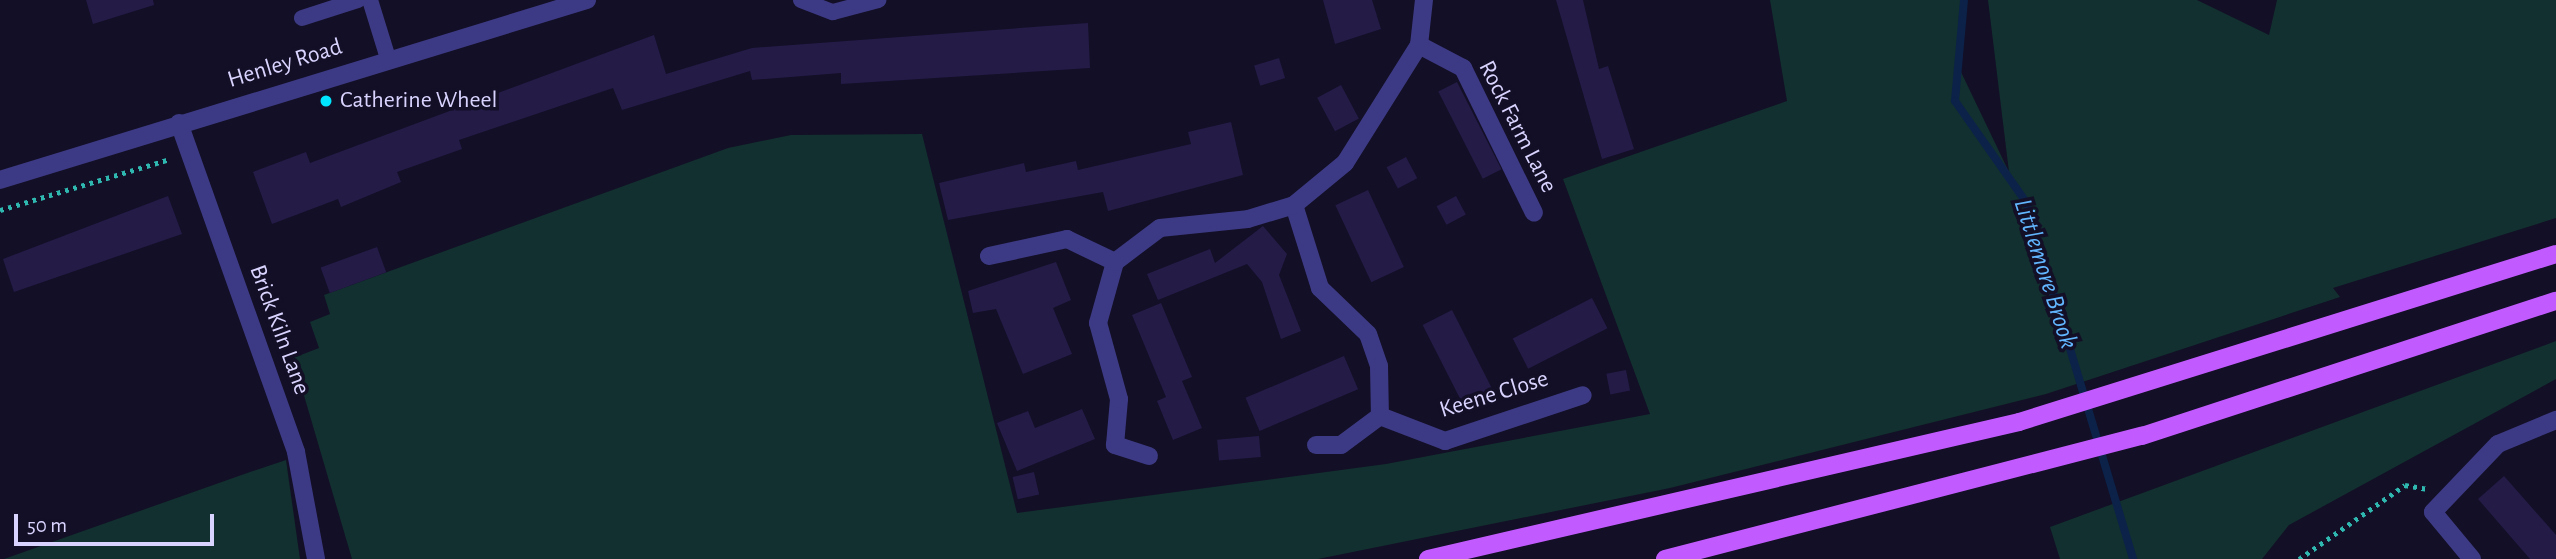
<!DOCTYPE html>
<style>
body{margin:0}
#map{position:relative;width:2556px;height:559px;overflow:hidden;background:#130f26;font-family:"Alegreya Sans",sans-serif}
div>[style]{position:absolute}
.green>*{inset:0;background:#12302f}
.stream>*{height:8px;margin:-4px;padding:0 4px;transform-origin:4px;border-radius:4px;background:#0c2248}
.building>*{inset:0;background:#241b47;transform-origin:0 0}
.path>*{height:4.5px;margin-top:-2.25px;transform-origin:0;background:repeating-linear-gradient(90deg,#2fb8b0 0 3.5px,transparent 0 8.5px)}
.service>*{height:16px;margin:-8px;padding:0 8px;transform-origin:8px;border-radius:8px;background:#3d3a85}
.minor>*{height:18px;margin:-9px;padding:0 9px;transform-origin:9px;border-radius:9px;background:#3d3a85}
.tertiary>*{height:18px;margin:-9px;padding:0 9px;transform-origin:9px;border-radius:9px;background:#3d3a85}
.primary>*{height:18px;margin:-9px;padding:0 9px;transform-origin:9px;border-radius:9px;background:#c25bff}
.dots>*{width:19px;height:19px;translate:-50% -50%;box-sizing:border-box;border:4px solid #130f26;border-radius:50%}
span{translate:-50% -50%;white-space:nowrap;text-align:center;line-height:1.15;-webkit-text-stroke:7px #130f26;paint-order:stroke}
.street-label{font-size:24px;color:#d9d4ff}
.poi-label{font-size:24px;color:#d9d4ff}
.left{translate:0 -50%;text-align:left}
.water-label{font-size:26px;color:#62b6ff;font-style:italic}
.scale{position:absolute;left:14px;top:514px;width:200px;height:32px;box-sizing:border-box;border:4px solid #d9d4ff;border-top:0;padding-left:9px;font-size:21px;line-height:24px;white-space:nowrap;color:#d9d4ff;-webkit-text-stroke:5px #130f26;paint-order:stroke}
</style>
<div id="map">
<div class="green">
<i style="clip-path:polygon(1770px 0,1961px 0,1961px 72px,2009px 172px,1988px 0,2197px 0,2269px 35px,2277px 0,2556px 0,2556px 218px,2333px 288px,2340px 297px,2046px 394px,1670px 488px,1318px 559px,352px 559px,293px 358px,319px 348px,310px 322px,330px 314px,324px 295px,728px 148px,791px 135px,922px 134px,1017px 513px,1386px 464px,1650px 414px,1563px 179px,1787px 101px)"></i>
<i style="clip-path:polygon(2556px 341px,2556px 379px,2289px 525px,2262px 559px,2060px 559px,2050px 527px)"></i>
<i style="clip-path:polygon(286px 460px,300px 559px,4px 559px,250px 472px)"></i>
</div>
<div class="stream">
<i style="left:1964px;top:0;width:101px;rotate:95.1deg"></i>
<i style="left:1955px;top:101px;width:123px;rotate:54.9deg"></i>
<i style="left:2026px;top:202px;width:373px;rotate:73.3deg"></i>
</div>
<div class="building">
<i style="clip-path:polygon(86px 0,153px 0,154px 5px,93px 24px)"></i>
<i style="clip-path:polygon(1323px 0,1372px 0,1381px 29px,1335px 44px)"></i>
<i style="clip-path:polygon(1556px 0,1583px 0,1599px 69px,1608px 66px,1634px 149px,1602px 159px)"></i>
<i style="clip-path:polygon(1088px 23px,1090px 68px,841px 84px,841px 73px,752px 80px,750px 71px,622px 110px,613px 88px,459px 140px,462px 149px,397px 172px,401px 182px,341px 207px,338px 199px,272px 224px,253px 172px,306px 152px,310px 163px,654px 35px,666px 74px,752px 48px)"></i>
<i style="left:1279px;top:58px;width:21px;height:26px;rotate:73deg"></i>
<i style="left:1457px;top:82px;width:98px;height:21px;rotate:63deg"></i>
<i style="left:1341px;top:85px;width:38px;height:27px;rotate:62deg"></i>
<i style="clip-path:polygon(1231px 122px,1243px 175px,1108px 211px,1103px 192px,948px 220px,939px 183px,1024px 163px,1026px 172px,1076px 161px,1078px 170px,1191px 144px,1188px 132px)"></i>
<i style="left:1406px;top:157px;width:24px;height:22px;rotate:62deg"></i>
<i style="left:1368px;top:190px;width:85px;height:36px;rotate:65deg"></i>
<i style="clip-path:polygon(168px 196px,182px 234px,14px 292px,3px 259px)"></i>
<i style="left:1456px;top:196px;width:21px;height:22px;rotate:62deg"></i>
<i style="clip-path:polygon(1263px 226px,1287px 254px,1279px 275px,1301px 331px,1281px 339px,1262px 282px,1247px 264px,1158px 300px,1147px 274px,1210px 249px,1215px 263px)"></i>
<i style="left:377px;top:247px;width:27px;height:60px;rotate:70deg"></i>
<i style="clip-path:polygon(1056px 262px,1071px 300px,1053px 308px,1072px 354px,1023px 374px,996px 309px,973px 313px,968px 291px)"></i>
<i style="left:1592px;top:298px;width:34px;height:89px;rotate:63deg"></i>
<i style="clip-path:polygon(1161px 303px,1192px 377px,1182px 381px,1202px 428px,1173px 440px,1157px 401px,1166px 397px,1132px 315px)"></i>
<i style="left:1452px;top:310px;width:88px;height:33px;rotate:63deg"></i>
<i style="left:1344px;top:356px;width:36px;height:107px;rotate:67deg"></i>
<i style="left:1626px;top:370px;width:21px;height:20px;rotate:79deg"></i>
<i style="clip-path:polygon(1082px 409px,1095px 439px,1017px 471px,997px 423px,1028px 411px,1035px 428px)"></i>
<i style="left:1259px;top:436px;width:21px;height:42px;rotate:85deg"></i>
<i style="left:1034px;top:472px;width:23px;height:22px;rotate:77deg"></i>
<i style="clip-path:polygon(2504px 476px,2556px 535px,2556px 559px,2530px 559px,2478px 499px)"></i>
</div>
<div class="path">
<i style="left:0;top:210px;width:177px;rotate:-16.7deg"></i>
<i style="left:2299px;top:559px;width:129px;rotate:-34.9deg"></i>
<i style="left:2405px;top:485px;width:23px;rotate:10deg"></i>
</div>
<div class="service">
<i style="left:370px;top:0;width:61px;rotate:72.8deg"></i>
<i style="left:801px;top:0;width:34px;rotate:21deg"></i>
<i style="left:833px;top:12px;width:47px;rotate:-14.9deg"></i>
<i style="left:302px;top:18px;width:59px;rotate:-17.8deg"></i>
</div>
<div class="minor">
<i style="left:1419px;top:45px;width:50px;rotate:27.6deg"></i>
<i style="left:1463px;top:68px;width:161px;rotate:63.9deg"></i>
<i style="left:1294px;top:205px;width:87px;rotate:72.6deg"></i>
<i style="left:1320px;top:288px;width:66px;rotate:43.8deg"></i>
<i style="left:1368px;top:334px;width:34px;rotate:71deg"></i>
<i style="left:1379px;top:366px;width:50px;rotate:88.9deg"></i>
<i style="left:1380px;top:416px;width:70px;rotate:21deg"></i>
<i style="left:1445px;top:441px;width:145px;rotate:-18.4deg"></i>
<i style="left:989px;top:256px;width:80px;rotate:-12.3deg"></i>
<i style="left:1067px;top:239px;width:53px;rotate:25.6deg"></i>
<i style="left:1316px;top:445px;width:25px"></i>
<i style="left:1341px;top:445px;width:49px;rotate:-36.6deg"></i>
<i style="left:1149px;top:456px;width:36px;rotate:-162deg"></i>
<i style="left:1115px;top:445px;width:46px;rotate:-85deg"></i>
<i style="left:1119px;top:399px;width:79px;rotate:-105.4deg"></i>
<i style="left:1098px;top:323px;width:63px;rotate:-74.4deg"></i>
<i style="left:1115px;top:262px;width:56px;rotate:-37.1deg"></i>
<i style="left:1160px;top:228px;width:88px;rotate:-5.8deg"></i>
<i style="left:1248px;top:219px;width:48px;rotate:-16.9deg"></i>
<i style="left:1294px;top:205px;width:66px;rotate:-39.5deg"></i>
<i style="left:1345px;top:163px;width:139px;rotate:-57.9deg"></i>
<i style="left:1419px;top:45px;width:45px;rotate:-83.7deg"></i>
<i style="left:2472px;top:559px;width:61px;rotate:-129.7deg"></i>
<i style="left:2433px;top:512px;width:94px;rotate:-46.3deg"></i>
<i style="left:2498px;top:444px;width:63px;rotate:-22.5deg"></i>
</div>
<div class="tertiary">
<i style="left:179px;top:123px;width:349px;rotate:70.4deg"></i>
<i style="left:296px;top:452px;width:109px;rotate:79.4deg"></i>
<i style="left:0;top:180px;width:614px;rotate:-17.05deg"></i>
</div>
<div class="primary">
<i style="left:1428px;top:559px;width:607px;rotate:-13.05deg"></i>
<i style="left:2019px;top:422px;width:563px;rotate:-17.37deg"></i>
<i style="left:1665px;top:559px;width:493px;rotate:-14.5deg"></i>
<i style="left:2142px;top:436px;width:435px;rotate:-18.1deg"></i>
</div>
<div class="dots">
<i style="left:326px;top:101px;background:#00e5ff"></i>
</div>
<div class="street-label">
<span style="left:285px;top:64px;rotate:-17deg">Henley Road</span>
<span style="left:1517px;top:127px;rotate:63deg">Rock Farm Lane</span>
<span style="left:279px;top:330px;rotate:70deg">Brick Kiln Lane</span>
<span style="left:1494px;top:395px;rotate:-17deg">Keene Close</span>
</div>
<div class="poi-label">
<span class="left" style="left:340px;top:101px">Catherine Wheel</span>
</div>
<div class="water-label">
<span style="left:2045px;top:274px;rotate:72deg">Littlemore Brook</span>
</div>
<div class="scale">50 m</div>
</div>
